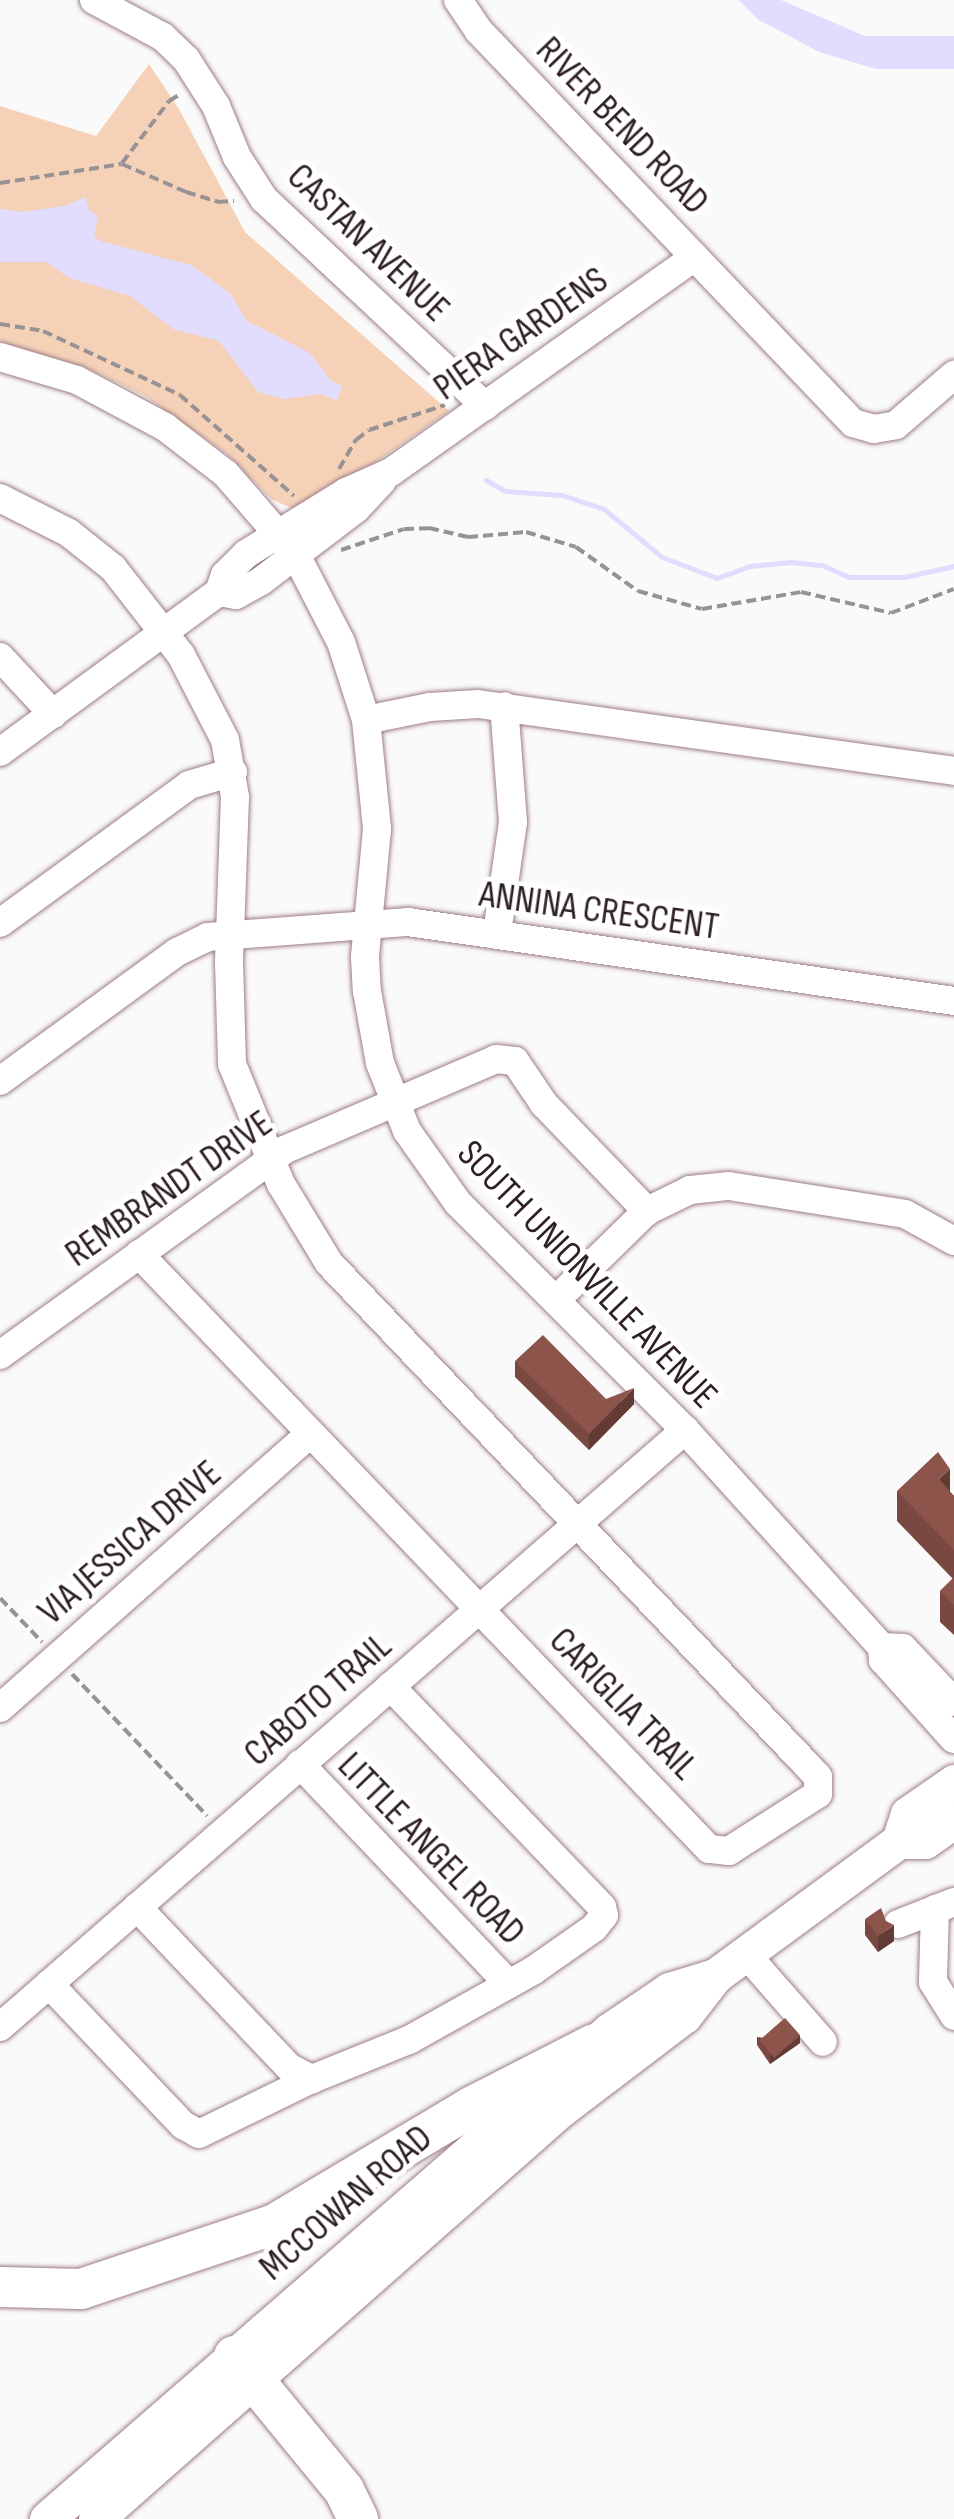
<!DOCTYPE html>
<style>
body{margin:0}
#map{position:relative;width:954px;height:2519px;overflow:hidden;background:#fafafa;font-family:"Sofia Sans Condensed",sans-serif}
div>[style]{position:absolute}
.green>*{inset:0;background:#f5d2b7}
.water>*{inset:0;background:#e2dcfe}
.stream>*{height:5px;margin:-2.5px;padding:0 2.5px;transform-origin:2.5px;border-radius:2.5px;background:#e2dcfe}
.path>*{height:4px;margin-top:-2px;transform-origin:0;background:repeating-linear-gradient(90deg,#999294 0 10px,transparent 0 15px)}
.roads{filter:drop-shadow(0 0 2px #9e7c87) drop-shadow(0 0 2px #9e7c87)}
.minor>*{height:28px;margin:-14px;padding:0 14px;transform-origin:14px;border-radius:14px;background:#fff}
.major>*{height:35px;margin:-17.5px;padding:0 17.5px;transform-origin:17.5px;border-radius:17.5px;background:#fff}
.highway>*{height:40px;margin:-20px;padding:0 20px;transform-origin:20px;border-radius:20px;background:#fff}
.wall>*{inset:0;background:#794841}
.shaded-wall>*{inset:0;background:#633b35}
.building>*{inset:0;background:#8d544c;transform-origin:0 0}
span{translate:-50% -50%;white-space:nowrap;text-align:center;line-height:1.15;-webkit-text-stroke:10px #fff;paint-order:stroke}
.street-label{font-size:38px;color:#2d1f23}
</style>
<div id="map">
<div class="green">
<i style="clip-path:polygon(149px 64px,179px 109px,245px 232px,449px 411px,316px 504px,291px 508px,271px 499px,227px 454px,145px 396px,93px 371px,0 342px,0 106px,96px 136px)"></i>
</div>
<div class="water">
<i style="clip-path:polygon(738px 0,781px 0,865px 36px,954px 36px,954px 69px,876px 69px,819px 52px,759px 20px)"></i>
<i style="clip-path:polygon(85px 197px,89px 211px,98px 215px,94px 236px,100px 241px,191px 265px,230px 293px,247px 321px,310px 353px,331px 381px,342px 386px,337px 400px,320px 394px,284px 399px,258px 392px,219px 341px,173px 329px,130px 296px,69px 278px,46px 262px,0 262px,0 209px,21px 212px,65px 206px)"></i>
</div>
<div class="stream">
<i style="left:486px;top:480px;width:22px;rotate:30deg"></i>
<i style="left:505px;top:491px;width:57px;rotate:4deg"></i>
<i style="left:562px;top:495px;width:44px;rotate:18.4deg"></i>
<i style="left:604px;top:509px;width:75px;rotate:39.6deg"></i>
<i style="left:662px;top:557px;width:59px;rotate:20.9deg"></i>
<i style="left:717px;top:578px;width:35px;rotate:-20deg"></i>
<i style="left:750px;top:566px;width:41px;rotate:-5.6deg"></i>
<i style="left:791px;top:562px;width:31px;rotate:6deg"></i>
<i style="left:822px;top:565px;width:30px;rotate:24deg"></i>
<i style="left:849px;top:577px;width:55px"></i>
<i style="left:904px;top:577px;width:51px;rotate:-12.4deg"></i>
</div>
<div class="path">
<i style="left:122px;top:163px;width:78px;rotate:-52.8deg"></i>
<i style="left:169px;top:101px;width:12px;rotate:-31deg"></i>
<i style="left:0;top:183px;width:123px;rotate:-8.9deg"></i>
<i style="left:122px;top:164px;width:70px;rotate:23.6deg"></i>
<i style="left:186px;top:192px;width:34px;rotate:17deg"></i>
<i style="left:218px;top:202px;width:16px;rotate:-4deg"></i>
<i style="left:0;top:324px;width:44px;rotate:9.2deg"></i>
<i style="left:43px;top:331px;width:151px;rotate:25deg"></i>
<i style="left:180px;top:395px;width:152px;rotate:41.5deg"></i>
<i style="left:339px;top:469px;width:34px;rotate:-60deg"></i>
<i style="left:356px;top:440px;width:16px;rotate:-38deg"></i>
<i style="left:369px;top:430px;width:80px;rotate:-18.2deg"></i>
<i style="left:341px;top:550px;width:66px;rotate:-18.4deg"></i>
<i style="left:404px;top:529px;width:25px;rotate:-2deg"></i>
<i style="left:429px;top:528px;width:40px;rotate:13deg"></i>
<i style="left:468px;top:537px;width:58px;rotate:-4.9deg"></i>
<i style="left:526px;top:532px;width:52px;rotate:16.7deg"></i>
<i style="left:576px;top:547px;width:76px;rotate:35.4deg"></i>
<i style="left:638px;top:591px;width:66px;rotate:15.7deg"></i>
<i style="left:702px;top:609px;width:100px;rotate:-9.7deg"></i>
<i style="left:801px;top:592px;width:92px;rotate:13.1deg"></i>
<i style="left:891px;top:613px;width:67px;rotate:-20.9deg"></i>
<i style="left:0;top:1598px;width:61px;rotate:46.3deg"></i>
<i style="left:72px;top:1674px;width:196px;rotate:46.4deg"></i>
</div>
<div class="roads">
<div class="minor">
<i style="left:94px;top:0;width:78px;rotate:28.2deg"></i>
<i style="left:163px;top:37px;width:32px;rotate:44deg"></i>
<i style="left:186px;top:59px;width:56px;rotate:57.4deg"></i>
<i style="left:216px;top:106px;width:55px;rotate:67.6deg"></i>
<i style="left:237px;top:157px;width:50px;rotate:57.3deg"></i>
<i style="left:264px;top:199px;width:303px;rotate:43.1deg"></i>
<i style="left:458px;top:0;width:36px;rotate:56deg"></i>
<i style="left:478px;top:30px;width:543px;rotate:46.34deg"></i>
<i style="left:853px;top:423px;width:22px;rotate:16deg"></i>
<i style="left:874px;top:429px;width:22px;rotate:-10deg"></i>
<i style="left:896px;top:425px;width:77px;rotate:-40.8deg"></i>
<i style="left:0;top:357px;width:80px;rotate:16.6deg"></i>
<i style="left:77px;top:380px;width:100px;rotate:28.1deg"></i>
<i style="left:165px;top:427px;width:77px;rotate:37.6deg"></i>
<i style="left:226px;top:474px;width:107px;rotate:49.2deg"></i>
<i style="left:296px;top:555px;width:98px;rotate:62.7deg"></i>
<i style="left:341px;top:642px;width:82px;rotate:72.2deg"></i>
<i style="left:366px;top:720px;width:110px;rotate:84.2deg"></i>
<i style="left:377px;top:829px;width:129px;rotate:95.4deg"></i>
<i style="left:365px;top:957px;width:34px;rotate:87deg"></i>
<i style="left:367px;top:991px;width:73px;rotate:79.8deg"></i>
<i style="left:380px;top:1063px;width:73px;rotate:68.3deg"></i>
<i style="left:407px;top:1131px;width:88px;rotate:54.7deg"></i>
<i style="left:458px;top:1203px;width:321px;rotate:45deg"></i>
<i style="left:685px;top:1430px;width:293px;rotate:47.8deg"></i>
<i style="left:882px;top:1647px;width:13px;rotate:86deg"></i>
<i style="left:883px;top:1660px;width:106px;rotate:48.1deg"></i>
<i style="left:0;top:498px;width:77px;rotate:26.9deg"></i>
<i style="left:69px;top:533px;width:56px;rotate:38.5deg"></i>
<i style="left:113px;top:568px;width:110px;rotate:52deg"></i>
<i style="left:181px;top:655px;width:96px;rotate:62.6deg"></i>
<i style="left:225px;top:740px;width:58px;rotate:80deg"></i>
<i style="left:235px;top:797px;width:165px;rotate:92.1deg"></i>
<i style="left:229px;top:962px;width:102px;rotate:88.3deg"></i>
<i style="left:232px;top:1064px;width:130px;rotate:67.8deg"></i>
<i style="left:281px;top:1184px;width:92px;rotate:58.7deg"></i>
<i style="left:329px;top:1263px;width:690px;rotate:46.41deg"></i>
<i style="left:805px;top:1763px;width:19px;rotate:47deg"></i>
<i style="left:818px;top:1777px;width:17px;rotate:90deg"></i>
<i style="left:818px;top:1794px;width:106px;rotate:147.4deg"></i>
<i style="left:729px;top:1851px;width:20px;rotate:-174deg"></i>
<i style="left:709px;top:1849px;width:824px;rotate:-133.77deg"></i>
<i style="left:219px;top:592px;width:17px;rotate:10deg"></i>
<i style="left:236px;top:595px;width:29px;rotate:-29deg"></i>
<i style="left:261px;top:581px;width:119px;rotate:-37.2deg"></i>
<i style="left:356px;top:509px;width:38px;rotate:-47deg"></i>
<i style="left:0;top:657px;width:78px;rotate:47.1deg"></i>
<i style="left:366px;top:720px;width:65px;rotate:-11.5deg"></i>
<i style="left:430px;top:707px;width:48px;rotate:-3.6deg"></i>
<i style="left:478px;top:704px;width:481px;rotate:8deg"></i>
<i style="left:0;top:752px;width:271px;rotate:-36.2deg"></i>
<i style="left:219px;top:592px;width:18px;rotate:-71deg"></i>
<i style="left:225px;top:575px;width:30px;rotate:-45deg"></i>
<i style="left:246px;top:554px;width:118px;rotate:-31.8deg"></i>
<i style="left:346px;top:492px;width:49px;rotate:-24deg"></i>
<i style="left:391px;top:472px;width:372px;rotate:-35.3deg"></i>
<i style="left:0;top:923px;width:234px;rotate:-36.1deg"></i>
<i style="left:189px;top:785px;width:46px;rotate:-16.5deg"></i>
<i style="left:497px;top:933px;width:112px;rotate:-81.8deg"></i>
<i style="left:513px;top:822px;width:116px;rotate:-94.4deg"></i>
<i style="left:0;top:1081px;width:219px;rotate:-36.1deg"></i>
<i style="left:177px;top:952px;width:34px;rotate:-26deg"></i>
<i style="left:208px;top:937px;width:201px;rotate:-4.3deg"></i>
<i style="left:408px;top:922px;width:552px;rotate:8.23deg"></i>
<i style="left:557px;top:1299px;width:126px;rotate:-44.4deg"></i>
<i style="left:647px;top:1211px;width:48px;rotate:-26deg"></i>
<i style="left:690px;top:1190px;width:39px;rotate:-6deg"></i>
<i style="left:729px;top:1186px;width:178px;rotate:9deg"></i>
<i style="left:905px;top:1214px;width:56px;rotate:28.9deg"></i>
<i style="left:0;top:1355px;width:350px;rotate:-35.8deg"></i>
<i style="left:284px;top:1150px;width:231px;rotate:-23.2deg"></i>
<i style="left:496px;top:1059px;width:19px;rotate:6deg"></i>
<i style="left:515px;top:1061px;width:52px;rotate:56deg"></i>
<i style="left:544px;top:1104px;width:149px;rotate:46.1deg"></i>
<i style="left:882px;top:1647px;width:21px;rotate:3deg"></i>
<i style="left:903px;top:1648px;width:74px;rotate:46.6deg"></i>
<i style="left:0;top:1708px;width:414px;rotate:-41.5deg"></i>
<i style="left:300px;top:1764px;width:303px;rotate:46.5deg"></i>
<i style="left:137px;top:1907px;width:222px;rotate:46.5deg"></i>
<i style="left:290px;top:2068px;width:25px;rotate:27deg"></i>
<i style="left:935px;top:1909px;width:73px;rotate:91.6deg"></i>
<i style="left:933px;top:1982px;width:40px;rotate:58deg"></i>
<i style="left:898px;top:1924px;width:60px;rotate:-21.4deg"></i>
<i style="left:745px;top:1953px;width:118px;rotate:48.8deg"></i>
<i style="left:49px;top:1984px;width:195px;rotate:46.5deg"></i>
<i style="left:183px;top:2125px;width:18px;rotate:29deg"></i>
<i style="left:199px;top:2134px;width:126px;rotate:-26deg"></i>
<i style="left:312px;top:2079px;width:105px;rotate:-21.9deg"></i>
<i style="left:409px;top:2040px;width:143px;rotate:-29.2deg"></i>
<i style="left:534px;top:1970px;width:73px;rotate:-35deg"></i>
<i style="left:594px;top:1928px;width:16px;rotate:-52deg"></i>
<i style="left:604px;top:1915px;width:8px;rotate:-104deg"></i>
<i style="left:602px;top:1907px;width:306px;rotate:-133.8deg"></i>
<i style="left:0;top:2027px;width:909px;rotate:-41.07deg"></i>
</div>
<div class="major">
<i style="left:899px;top:1841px;width:26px"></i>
<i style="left:925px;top:1841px;width:35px;rotate:-35deg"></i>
<i style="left:47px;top:2519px;width:746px;rotate:-40.98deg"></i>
<i style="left:610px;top:2030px;width:71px;rotate:-34.1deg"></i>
<i style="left:669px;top:1990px;width:48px;rotate:-16.9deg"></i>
<i style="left:96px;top:2519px;width:619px;rotate:-41.4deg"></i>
<i style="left:560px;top:2110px;width:156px;rotate:-37.2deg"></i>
<i style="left:684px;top:2016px;width:51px;rotate:-52.2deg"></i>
<i style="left:715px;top:1976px;width:228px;rotate:-36.3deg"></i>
<i style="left:899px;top:1841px;width:28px;rotate:-72deg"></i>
<i style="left:908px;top:1814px;width:56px;rotate:-34.8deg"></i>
</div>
<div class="highway">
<i style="left:0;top:2287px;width:81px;rotate:1.4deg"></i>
<i style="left:81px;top:2289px;width:205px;rotate:-18.5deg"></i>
<i style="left:275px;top:2224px;width:228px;rotate:-30.8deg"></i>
<i style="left:471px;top:2107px;width:138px;rotate:-27.1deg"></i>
<i style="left:234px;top:2356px;width:173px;rotate:50.6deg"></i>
<i style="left:344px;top:2490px;width:32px;rotate:64deg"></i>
</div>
</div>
<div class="wall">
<i style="clip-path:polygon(515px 1361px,606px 1399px,634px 1404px,589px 1450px,515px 1377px)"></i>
<i style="clip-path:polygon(897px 1491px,950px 1492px,954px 1496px,954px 1635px,940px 1622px,940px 1591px,953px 1579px,897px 1521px)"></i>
<i style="clip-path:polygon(865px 1919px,894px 1941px,878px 1952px,865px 1935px)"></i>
<i style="clip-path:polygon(757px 2037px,800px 2043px,770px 2064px,757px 2045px)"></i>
</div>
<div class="shaded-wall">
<i style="clip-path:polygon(634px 1388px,634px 1404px,589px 1450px,589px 1434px)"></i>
<i style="clip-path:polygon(950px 1469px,950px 1499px,939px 1479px)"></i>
<i style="clip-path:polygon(894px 1925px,894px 1941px,878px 1952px,878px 1936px)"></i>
<i style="clip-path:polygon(800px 2035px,800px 2043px,770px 2064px,770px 2056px)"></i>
</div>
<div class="building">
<i style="clip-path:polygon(543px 1335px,606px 1399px,634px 1388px,589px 1434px,515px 1361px)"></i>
<i style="clip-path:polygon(938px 1452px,950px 1469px,939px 1479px,954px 1496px,954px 1550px,897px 1491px)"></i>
<i style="clip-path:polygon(954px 1577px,954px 1605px,940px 1591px)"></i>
<i style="clip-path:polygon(881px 1908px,886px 1921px,894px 1925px,878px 1936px,865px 1919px)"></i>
<i style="left:785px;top:2018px;width:23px;height:34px;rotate:49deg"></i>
</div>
<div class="street-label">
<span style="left:622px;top:126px;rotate:46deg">RIVER BEND ROAD</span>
<span style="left:368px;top:243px;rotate:44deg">CASTAN AVENUE</span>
<span style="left:521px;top:334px;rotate:-35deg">PIERA GARDENS</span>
<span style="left:599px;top:911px;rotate:8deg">ANNINA CRESCENT</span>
<span style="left:169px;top:1189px;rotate:-35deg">REMBRANDT DRIVE</span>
<span style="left:587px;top:1275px;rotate:46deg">SOUTH UNIONVILLE AVENUE</span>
<span style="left:130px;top:1543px;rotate:-41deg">VIA JESSICA DRIVE</span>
<span style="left:318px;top:1700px;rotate:-41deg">CABOTO TRAIL</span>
<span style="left:623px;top:1704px;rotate:46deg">CARIGLIA TRAIL</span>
<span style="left:431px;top:1849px;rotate:46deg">LITTLE ANGEL ROAD</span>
<span style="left:346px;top:2203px;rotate:-41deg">MCCOWAN ROAD</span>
</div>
</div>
